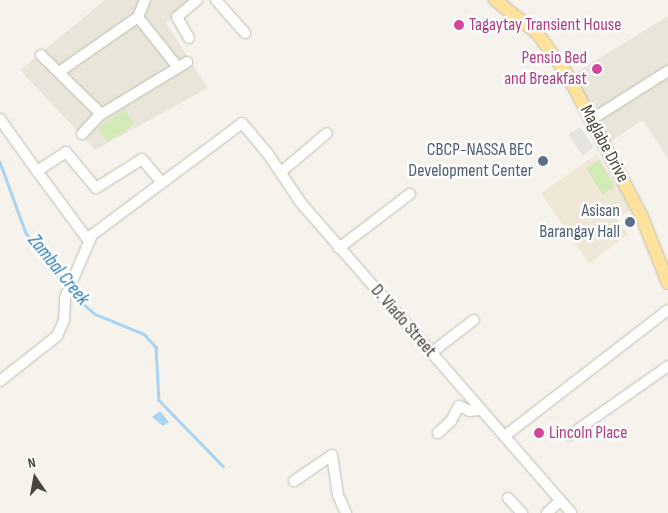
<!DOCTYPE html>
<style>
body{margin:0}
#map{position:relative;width:668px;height:513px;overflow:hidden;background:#f6f3ec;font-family:"Sofia Sans Condensed",sans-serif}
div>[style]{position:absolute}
.residential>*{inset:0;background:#eae5da}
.education>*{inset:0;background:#efe8d6}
.green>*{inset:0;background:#d2eab5;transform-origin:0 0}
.parking>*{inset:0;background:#e5e3e0;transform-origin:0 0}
.water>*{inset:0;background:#a9d4f2}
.stream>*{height:2.5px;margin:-1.25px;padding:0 1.25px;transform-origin:1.25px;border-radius:1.25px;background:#a9d4f2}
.roads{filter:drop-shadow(0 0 1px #c2bbae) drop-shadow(0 0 1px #c2bbae)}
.minor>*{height:10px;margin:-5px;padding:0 5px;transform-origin:5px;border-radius:5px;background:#fff}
.major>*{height:12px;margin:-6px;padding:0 6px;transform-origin:6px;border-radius:6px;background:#ffe39c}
.dots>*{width:14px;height:14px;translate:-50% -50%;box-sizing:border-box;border:2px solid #fff;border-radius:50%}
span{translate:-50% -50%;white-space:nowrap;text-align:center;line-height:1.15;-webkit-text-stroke:5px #fff;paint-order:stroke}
.hotel-label{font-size:18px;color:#b23c85}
.left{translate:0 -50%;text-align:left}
.right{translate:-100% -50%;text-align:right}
.street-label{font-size:18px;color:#4b4439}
.service-label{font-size:18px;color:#4e5e75}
.water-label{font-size:19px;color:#2e7ab2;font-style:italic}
.north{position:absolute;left:10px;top:453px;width:50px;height:50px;-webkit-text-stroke:4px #fff;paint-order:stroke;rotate:348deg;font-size:14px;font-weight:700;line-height:20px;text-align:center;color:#4b4439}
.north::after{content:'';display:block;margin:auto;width:18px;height:22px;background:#4b4439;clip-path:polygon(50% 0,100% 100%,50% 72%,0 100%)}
</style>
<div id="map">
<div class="residential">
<i style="clip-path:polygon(105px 0,194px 0,166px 23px,208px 88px,95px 150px,20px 70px)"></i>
<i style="clip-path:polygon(668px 16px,668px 159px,643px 120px,610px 142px,572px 75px)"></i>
</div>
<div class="education">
<i style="clip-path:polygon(597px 154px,632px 209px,617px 219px,628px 234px,589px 264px,541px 193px)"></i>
</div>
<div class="green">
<i style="left:125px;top:110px;width:17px;height:32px;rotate:57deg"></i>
<i style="left:599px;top:160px;width:31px;height:15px;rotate:59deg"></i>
</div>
<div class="parking">
<i style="left:580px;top:127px;width:25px;height:14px;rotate:56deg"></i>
</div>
<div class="water">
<i style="clip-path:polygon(160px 411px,169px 422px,163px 426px,152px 417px)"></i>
</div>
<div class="stream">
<i style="left:0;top:162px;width:76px;rotate:69.9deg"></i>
<i style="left:26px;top:233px;width:66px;rotate:53deg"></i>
<i style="left:71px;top:293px;width:32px;rotate:41deg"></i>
<i style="left:95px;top:314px;width:53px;rotate:22.2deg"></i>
<i style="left:144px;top:334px;width:18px;rotate:47deg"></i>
<i style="left:156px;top:347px;width:53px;rotate:86.8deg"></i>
<i style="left:159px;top:400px;width:92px;rotate:45.9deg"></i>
</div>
<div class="roads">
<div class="minor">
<i style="left:216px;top:0;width:44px;rotate:48.7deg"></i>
<i style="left:138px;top:17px;width:63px;rotate:51.5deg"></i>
<i style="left:189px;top:38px;width:24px;rotate:-120deg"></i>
<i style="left:177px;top:17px;width:26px;rotate:-40deg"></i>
<i style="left:41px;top:55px;width:84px;rotate:44.5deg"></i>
<i style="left:59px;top:72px;width:96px;rotate:-34.8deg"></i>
<i style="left:138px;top:17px;width:18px;rotate:-68deg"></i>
<i style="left:0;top:119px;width:64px;rotate:54.6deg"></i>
<i style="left:37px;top:171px;width:35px;rotate:-33deg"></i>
<i style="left:66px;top:152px;width:47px;rotate:50.2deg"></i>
<i style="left:96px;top:188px;width:54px;rotate:-32.2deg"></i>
<i style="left:142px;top:159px;width:31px;rotate:50deg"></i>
<i style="left:592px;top:119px;width:90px;rotate:-32.3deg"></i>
<i style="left:82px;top:134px;width:26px;rotate:-47deg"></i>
<i style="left:100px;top:115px;width:102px;rotate:-31.3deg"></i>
<i style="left:37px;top:171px;width:86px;rotate:53.5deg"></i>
<i style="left:281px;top:172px;width:60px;rotate:-40.3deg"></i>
<i style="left:339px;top:248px;width:89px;rotate:-37.3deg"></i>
<i style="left:431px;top:353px;width:54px;rotate:-37.5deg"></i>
<i style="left:0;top:381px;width:73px;rotate:-38.3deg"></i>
<i style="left:57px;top:336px;width:17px;rotate:-66deg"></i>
<i style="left:64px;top:320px;width:22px;rotate:-87deg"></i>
<i style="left:65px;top:298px;width:69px;rotate:-66.8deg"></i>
<i style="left:92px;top:235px;width:187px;rotate:-36.7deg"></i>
<i style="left:242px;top:123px;width:40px;rotate:50deg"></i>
<i style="left:268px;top:154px;width:59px;rotate:56deg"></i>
<i style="left:301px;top:203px;width:411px;rotate:48.9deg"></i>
<i style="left:438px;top:433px;width:18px;rotate:-43deg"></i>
<i style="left:451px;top:421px;width:17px;rotate:-62deg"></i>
<i style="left:459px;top:406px;width:12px;rotate:24deg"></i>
<i style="left:470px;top:411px;width:10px;rotate:-6deg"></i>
<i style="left:506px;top:435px;width:205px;rotate:-37.7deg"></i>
<i style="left:570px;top:435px;width:120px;rotate:-35.1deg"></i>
<i style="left:294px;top:481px;width:46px;rotate:-34.4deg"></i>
<i style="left:332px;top:455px;width:40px;rotate:81.5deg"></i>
<i style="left:338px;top:495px;width:20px;rotate:66deg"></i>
<i style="left:508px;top:498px;width:21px;rotate:47deg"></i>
<i style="left:547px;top:513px;width:18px;rotate:-43deg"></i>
</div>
<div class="major">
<i style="left:495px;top:0;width:53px;rotate:38.2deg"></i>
<i style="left:537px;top:33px;width:51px;rotate:53.8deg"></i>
<i style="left:567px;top:74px;width:161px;rotate:62.3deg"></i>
<i style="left:642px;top:217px;width:71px;rotate:68.5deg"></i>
</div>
</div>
<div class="dots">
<i style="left:459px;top:25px;background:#d1479c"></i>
<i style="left:597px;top:69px;background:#d1479c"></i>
<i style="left:543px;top:161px;background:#5c6f8a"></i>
<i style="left:630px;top:222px;background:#5c6f8a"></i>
<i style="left:539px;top:433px;background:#d1479c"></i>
</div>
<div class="hotel-label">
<span class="left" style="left:469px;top:25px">Tagaytay Transient House</span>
<span class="right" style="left:587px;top:69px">Pensio Bed<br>and Breakfast</span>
<span class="left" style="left:549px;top:433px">Lincoln Place</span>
</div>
<div class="street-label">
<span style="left:604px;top:144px;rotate:62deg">Maglabe Drive</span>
<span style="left:403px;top:321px;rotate:49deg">D. Viado Street</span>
</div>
<div class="service-label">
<span class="right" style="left:533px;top:161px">CBCP-NASSA BEC<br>Development Center</span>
<span class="right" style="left:620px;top:222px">Asisan<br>Barangay Hall</span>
</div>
<div class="water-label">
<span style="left:58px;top:270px;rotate:51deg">Zambal Creek</span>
</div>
<div class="north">N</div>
</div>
